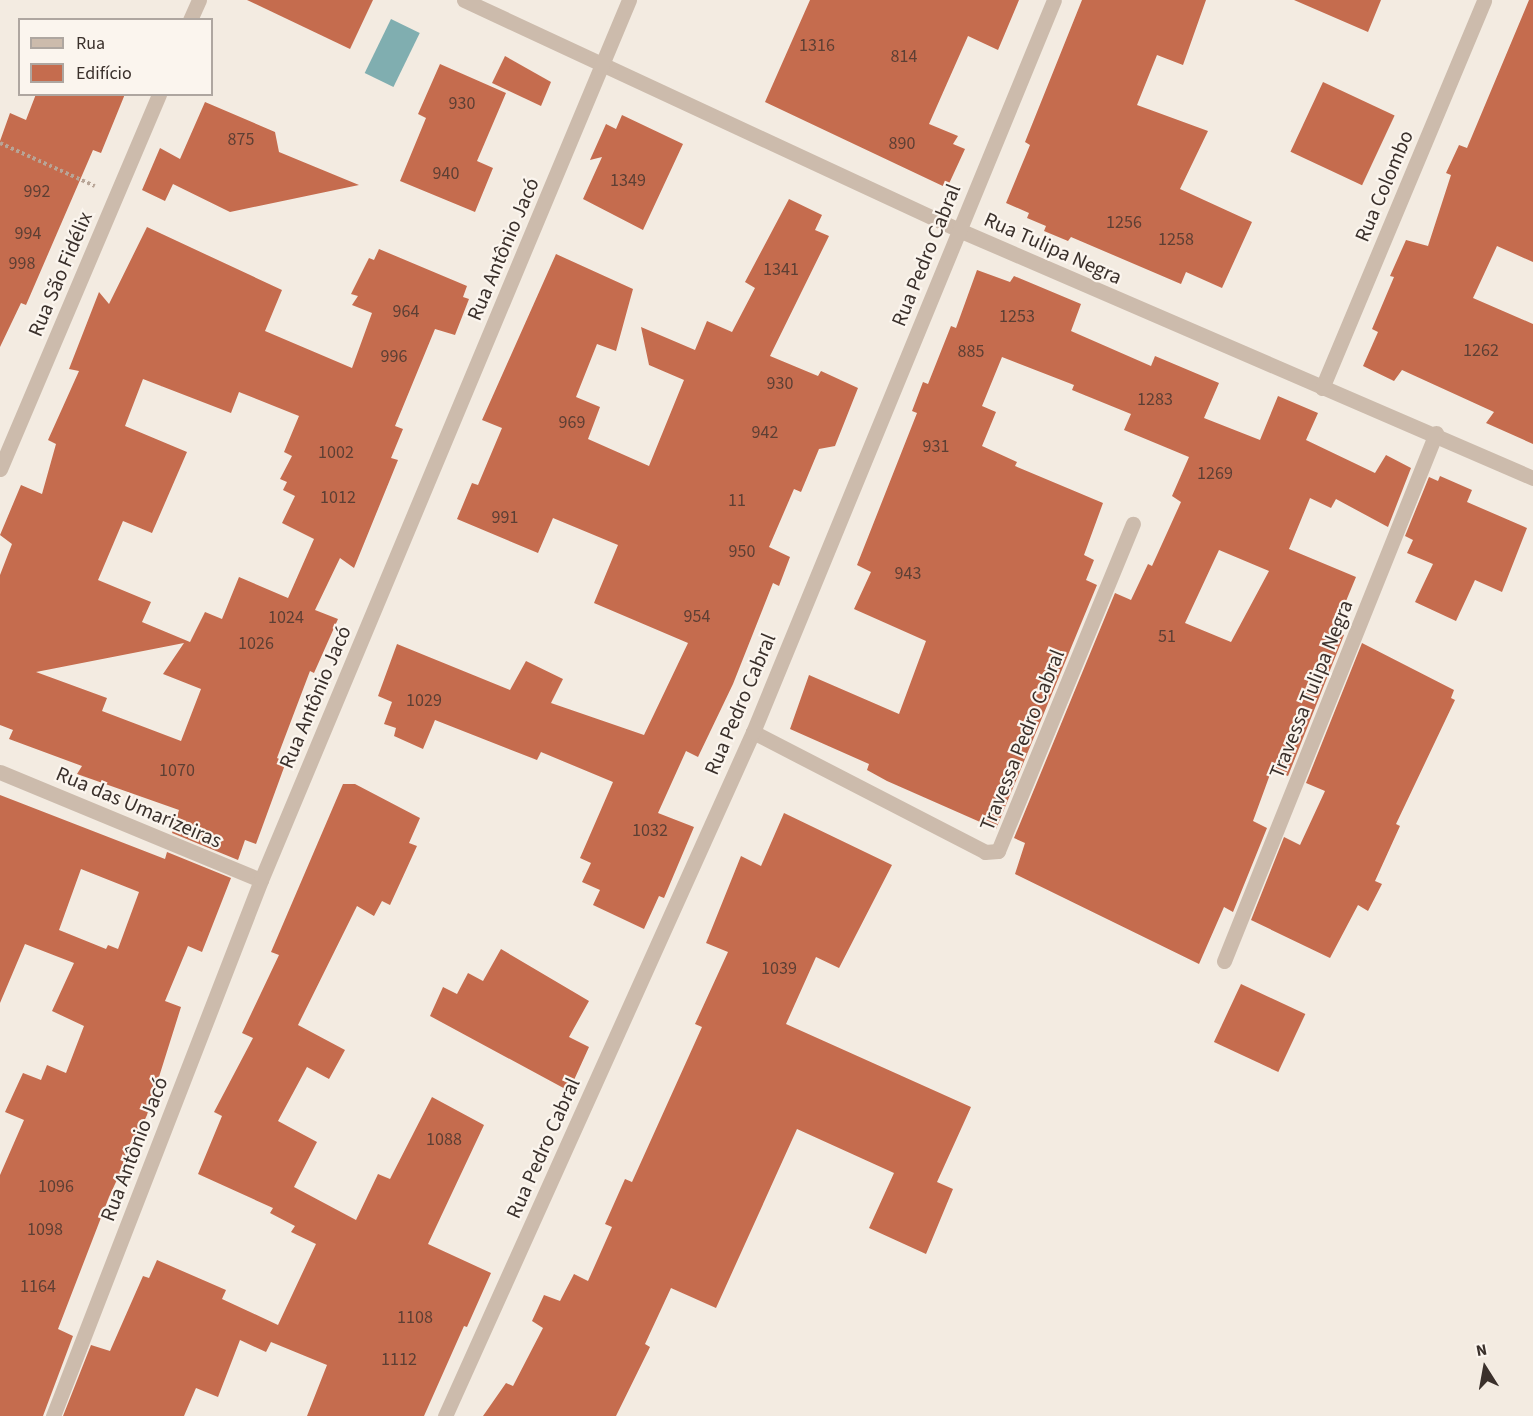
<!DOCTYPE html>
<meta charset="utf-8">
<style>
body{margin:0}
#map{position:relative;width:1533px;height:1416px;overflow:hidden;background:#f3ebe1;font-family:"Source Sans 3",sans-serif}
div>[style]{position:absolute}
.water>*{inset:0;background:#80aeb0;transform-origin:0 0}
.building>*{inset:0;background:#c56c4e;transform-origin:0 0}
.path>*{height:4px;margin-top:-2px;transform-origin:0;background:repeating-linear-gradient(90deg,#b8a597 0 3px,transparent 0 6px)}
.minor>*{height:15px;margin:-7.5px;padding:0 7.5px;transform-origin:7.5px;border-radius:7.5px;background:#ccbbac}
span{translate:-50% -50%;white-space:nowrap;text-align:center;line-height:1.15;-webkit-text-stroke:4.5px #fbf5ee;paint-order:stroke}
.number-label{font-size:18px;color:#5d3f34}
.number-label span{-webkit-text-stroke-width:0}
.street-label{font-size:21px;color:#3a302b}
.legend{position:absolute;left:18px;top:18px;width:195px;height:78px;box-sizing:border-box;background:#fbf5ee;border:2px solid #aea6a0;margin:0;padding:8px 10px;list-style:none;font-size:18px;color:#3a302b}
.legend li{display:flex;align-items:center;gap:12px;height:30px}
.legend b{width:30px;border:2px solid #aea6a0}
.north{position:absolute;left:1455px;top:1338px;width:60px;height:60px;-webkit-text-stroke:4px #fbf5ee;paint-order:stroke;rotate:349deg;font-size:16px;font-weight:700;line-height:24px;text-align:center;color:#3a302b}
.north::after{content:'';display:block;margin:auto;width:21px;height:27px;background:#3a302b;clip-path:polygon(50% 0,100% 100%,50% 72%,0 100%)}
</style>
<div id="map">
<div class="water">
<i style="left:391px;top:19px;width:32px;height:60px;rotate:26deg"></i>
</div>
<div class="building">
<i style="clip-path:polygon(247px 0,373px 0,350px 49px)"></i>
<i style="clip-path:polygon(810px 0,1019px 0,998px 50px,968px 36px,929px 124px,958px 136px,953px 144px,965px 149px,947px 188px,765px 102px)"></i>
<i style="clip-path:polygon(1082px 0,1206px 0,1183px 65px,1157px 55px,1137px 105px,1208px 131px,1180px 189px,1252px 222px,1222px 288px,1186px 272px,1181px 284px,1071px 237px,1068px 241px,1044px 231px,1046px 226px,1027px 218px,1029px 213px,1006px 203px,1030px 145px,1025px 142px)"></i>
<i style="clip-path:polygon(1294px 0,1381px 0,1368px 32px)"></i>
<i style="clip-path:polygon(1529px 0,1533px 0,1533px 262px,1497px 246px,1473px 298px,1533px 324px,1533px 444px,1486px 423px,1494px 412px,1402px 370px,1394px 381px,1363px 366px,1378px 332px,1372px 329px,1394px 277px,1390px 276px,1406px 240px,1428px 246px,1451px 175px,1446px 173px,1459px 145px,1467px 148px)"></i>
<i style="clip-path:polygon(505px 56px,551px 82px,541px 106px,492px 83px)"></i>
<i style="clip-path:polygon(440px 64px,506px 93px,477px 161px,493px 168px,475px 212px,400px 181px,426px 118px,418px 114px)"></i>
<i style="left:1323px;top:82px;width:79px;height:77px;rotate:25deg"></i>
<i style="clip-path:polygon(36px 94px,125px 94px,101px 153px,93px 150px,26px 305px,21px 303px,0 347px,0 141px,10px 113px,26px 120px)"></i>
<i style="clip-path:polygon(205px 102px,275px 132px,279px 152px,359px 185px,230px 212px,173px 184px,165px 201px,142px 190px,160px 148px,180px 159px)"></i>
<i style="clip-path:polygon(622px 115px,683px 144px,643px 230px,583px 199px,602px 157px,590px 160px,606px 124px,616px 129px)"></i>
<i style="clip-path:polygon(789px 199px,822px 215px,815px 230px,829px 236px,770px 356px,818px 376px,821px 371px,858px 388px,835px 446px,819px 449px,801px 492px,794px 489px,769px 547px,790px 557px,779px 586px,773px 583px,733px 684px,698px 757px,686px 751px,658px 813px,694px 827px,664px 898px,659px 896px,644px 929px,593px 905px,600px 890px,582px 882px,591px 863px,580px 858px,613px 782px,541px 752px,537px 760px,435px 720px,423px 749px,394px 736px,396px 728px,384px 724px,392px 702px,378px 696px,397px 644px,510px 690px,526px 661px,563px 679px,551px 703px,644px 735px,688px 643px,594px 603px,618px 545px,553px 518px,538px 553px,457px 519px,472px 483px,478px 485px,502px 428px,482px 420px,556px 254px,633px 289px,616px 351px,597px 344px,576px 397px,600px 407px,588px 439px,649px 466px,684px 380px,649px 365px,641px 327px,695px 350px,707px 321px,732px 332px,755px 288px,745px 282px)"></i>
<i style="clip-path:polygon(evenodd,147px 227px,282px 290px,265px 331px,352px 368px,372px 313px,352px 305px,358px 296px,351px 294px,369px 258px,374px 260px,379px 249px,467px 286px,463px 297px,469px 299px,455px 335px,435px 329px,395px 426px,403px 429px,391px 458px,398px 460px,354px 568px,340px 558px,315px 610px,338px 619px,314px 673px,310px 671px,277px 758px,286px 762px,256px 844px,245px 840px,238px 860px,172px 833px,179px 810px,77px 774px,82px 766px,9px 739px,13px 730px,0 725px,0 575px,12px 544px,0 535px,21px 485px,42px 494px,56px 444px,48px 440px,79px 371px,69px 369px,99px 292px,109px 304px,147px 227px,143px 379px,231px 413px,239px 392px,299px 416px,284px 452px,292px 456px,280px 479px,287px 482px,283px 490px,295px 496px,282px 523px,314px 539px,288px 598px,239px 577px,222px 619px,205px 612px,190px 642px,142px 622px,151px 602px,98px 580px,123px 521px,152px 533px,187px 452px,125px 426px,143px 379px,147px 227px,184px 643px,163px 674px,201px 689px,181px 741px,102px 711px,107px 698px,36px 672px,184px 643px)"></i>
<i style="clip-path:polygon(evenodd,977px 270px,1010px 282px,1014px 276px,1081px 304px,1071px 331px,1151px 366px,1155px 356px,1219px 383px,1204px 418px,1260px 440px,1278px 396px,1318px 413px,1306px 440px,1375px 473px,1386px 455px,1411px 468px,1388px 527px,1336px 499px,1331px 508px,1310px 498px,1289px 549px,1356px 577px,1334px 630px,1344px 635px,1288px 776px,1272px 769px,1253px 821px,1267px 828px,1233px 912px,1224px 907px,1199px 964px,1015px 874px,1025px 843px,1014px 838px,1115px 593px,1131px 600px,1148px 564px,1152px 566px,1181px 502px,1172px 496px,1189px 457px,1124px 430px,1131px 414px,1072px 390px,1074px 385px,1002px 357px,982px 406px,996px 412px,982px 446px,1017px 462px,1015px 466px,1103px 503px,1084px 555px,1094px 560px,1086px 580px,1097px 585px,996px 829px,887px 781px,867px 770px,869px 764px,790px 729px,809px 675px,899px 714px,926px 641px,854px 609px,871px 572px,857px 565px,917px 413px,912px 411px,923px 382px,928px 384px,951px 326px,956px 328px,977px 270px,1219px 550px,1269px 571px,1231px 642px,1185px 623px,1219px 550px)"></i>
<i style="clip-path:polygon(1440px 476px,1472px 490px,1467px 502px,1527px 528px,1502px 592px,1475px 580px,1456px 621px,1415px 602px,1433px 564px,1407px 553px,1413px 540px,1405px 536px,1429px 477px,1438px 481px)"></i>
<i style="clip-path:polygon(1362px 643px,1454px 690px,1451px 698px,1455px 700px,1396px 824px,1400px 826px,1375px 881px,1382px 884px,1368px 911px,1358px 905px,1330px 958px,1251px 920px,1284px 837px,1300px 845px,1325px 791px,1306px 783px)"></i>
<i style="clip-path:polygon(343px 784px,355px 784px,420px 818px,409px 843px,417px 846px,390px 905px,382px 901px,374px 916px,357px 906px,298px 1025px,345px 1050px,329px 1079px,307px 1067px,278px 1121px,317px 1142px,294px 1187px,356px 1220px,378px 1174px,390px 1179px,432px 1097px,484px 1125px,428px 1244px,491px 1273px,467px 1327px,464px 1326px,424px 1416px,307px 1416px,327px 1365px,271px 1342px,266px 1352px,240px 1340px,218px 1397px,196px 1388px,184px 1416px,63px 1416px,91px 1345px,110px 1351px,143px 1276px,149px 1278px,157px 1260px,226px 1290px,222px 1299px,278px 1325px,316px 1244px,291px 1232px,295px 1226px,270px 1213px,273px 1208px,198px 1174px,222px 1116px,214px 1112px,253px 1038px,242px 1033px,279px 955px,271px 952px)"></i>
<i style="clip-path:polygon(evenodd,0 795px,165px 859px,167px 852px,231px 878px,202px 952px,188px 946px,165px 1001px,181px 1007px,147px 1115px,109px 1197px,58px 1329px,73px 1336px,43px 1416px,0 1416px,0 1175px,24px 1120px,5px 1112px,23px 1073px,41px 1080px,47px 1065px,66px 1073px,84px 1026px,52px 1011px,74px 963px,25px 944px,0 1003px,0 795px,81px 869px,139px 892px,118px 949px,108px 945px,106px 949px,59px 930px,81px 869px)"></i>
<i style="clip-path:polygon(784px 813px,892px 865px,839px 968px,816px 957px,786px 1024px,971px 1107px,937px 1182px,953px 1189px,926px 1254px,869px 1228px,894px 1173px,797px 1129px,716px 1308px,671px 1288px,645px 1344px,650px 1347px,616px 1416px,483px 1416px,506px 1383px,513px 1386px,543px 1328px,532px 1321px,544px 1295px,560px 1301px,574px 1274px,588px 1281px,612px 1227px,605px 1224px,625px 1179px,632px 1182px,702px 1027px,695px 1024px,728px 952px,706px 943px,741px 856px,761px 866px)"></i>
<i style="clip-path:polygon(501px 949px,589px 1001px,569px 1037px,589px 1047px,569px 1091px,430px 1016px,443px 987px,457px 994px,468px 973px,483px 981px)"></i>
<i style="left:1241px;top:984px;width:71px;height:64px;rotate:25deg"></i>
</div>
<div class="path">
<i style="left:0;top:143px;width:104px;rotate:24.4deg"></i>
</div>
<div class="minor">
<i style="left:464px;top:0;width:546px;rotate:24.92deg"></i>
<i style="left:959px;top:230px;width:625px;rotate:23.37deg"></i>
<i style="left:190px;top:20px;width:22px;rotate:-66deg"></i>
<i style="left:1322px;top:388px;width:420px;rotate:-67.3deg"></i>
<i style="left:0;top:469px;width:407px;rotate:-67deg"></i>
<i style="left:753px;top:732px;width:261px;rotate:27.3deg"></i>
<i style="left:985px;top:852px;width:13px;rotate:-4deg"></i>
<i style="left:998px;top:851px;width:354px;rotate:-67.6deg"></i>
<i style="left:0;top:772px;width:282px;rotate:22.5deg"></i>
<i style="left:1224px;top:961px;width:569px;rotate:-68.12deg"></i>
<i style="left:53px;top:1416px;width:575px;rotate:-68.79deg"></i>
<i style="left:261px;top:880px;width:954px;rotate:-67.31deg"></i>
<i style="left:445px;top:1416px;width:750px;rotate:-65.76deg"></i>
<i style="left:753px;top:732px;width:791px;rotate:-67.65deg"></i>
</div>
<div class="number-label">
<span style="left:817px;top:46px">1316</span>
<span style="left:904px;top:57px">814</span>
<span style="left:462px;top:104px">930</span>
<span style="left:241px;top:140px">875</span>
<span style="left:902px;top:144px">890</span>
<span style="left:446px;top:174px">940</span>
<span style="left:628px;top:181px">1349</span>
<span style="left:37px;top:192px">992</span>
<span style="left:1124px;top:223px">1256</span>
<span style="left:28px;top:234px">994</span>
<span style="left:1176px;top:240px">1258</span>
<span style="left:22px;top:264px">998</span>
<span style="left:781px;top:270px">1341</span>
<span style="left:406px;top:312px">964</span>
<span style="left:1017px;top:317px">1253</span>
<span style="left:1481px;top:351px">1262</span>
<span style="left:971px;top:352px">885</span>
<span style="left:394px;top:357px">996</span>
<span style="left:780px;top:384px">930</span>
<span style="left:1155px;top:400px">1283</span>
<span style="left:572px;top:423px">969</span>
<span style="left:765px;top:433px">942</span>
<span style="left:936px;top:447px">931</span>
<span style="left:336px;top:453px">1002</span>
<span style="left:1215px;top:474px">1269</span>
<span style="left:338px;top:498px">1012</span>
<span style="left:737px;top:501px">11</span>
<span style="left:505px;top:518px">991</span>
<span style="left:742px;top:552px">950</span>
<span style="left:908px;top:574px">943</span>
<span style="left:697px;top:617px">954</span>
<span style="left:286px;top:618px">1024</span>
<span style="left:1167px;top:637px">51</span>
<span style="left:256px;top:644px">1026</span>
<span style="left:424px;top:701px">1029</span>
<span style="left:177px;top:771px">1070</span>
<span style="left:650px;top:831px">1032</span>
<span style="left:779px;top:969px">1039</span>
<span style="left:444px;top:1140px">1088</span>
<span style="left:56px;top:1187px">1096</span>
<span style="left:45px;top:1230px">1098</span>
<span style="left:38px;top:1287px">1164</span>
<span style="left:415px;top:1318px">1108</span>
<span style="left:399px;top:1360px">1112</span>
</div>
<div class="street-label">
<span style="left:1384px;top:186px;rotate:-67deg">Rua Colombo</span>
<span style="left:1053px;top:248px;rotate:24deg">Rua Tulipa Negra</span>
<span style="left:503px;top:249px;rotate:-67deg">Rua Antônio Jacó</span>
<span style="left:926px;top:255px;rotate:-68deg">Rua Pedro Cabral</span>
<span style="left:60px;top:274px;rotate:-67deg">Rua São Fidélix</span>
<span style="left:1311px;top:689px;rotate:-68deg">Travessa Tulipa Negra</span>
<span style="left:315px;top:697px;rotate:-67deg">Rua Antônio Jacó</span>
<span style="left:740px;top:704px;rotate:-67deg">Rua Pedro Cabral</span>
<span style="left:1022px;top:740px;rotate:-68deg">Travessa Pedro Cabral</span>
<span style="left:139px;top:807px;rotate:23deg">Rua das Umarizeiras</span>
<span style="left:543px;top:1148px;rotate:-66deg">Rua Pedro Cabral</span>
<span style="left:134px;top:1149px;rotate:-69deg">Rua Antônio Jacó</span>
</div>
<ul class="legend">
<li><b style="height:8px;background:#ccbbac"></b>Rua</li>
<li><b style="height:16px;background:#c56c4e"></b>Edifício</li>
</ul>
<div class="north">N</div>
</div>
